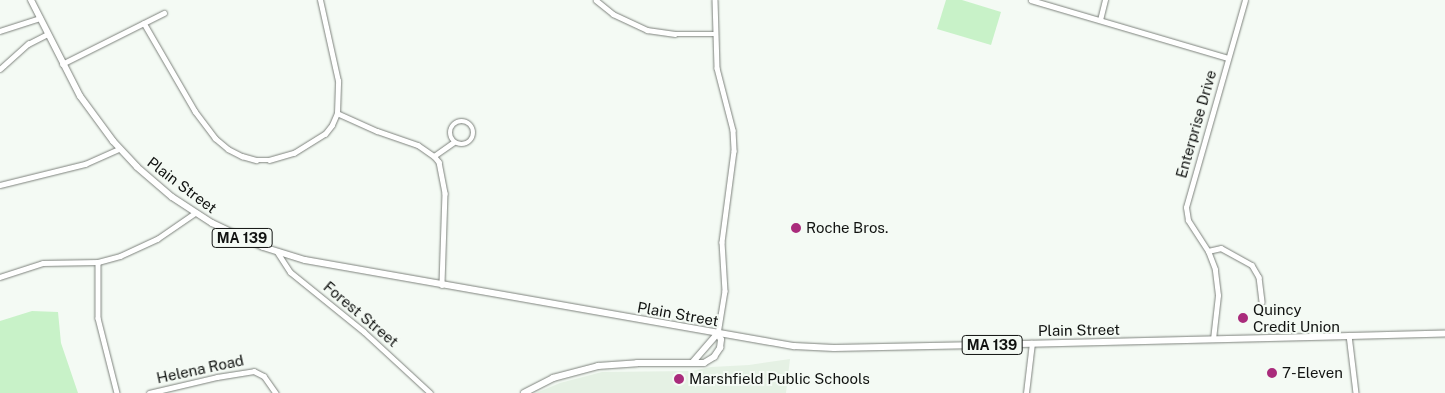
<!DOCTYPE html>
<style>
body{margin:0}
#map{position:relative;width:1445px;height:393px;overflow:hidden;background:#f4faf4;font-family:"Public Sans",sans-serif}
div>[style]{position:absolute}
.built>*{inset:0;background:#e5f1e4}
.green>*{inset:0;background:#c8f2c8}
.roads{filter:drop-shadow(0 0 1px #7d827c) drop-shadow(0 0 1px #7d827c)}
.minor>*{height:4.5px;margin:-2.25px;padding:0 2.25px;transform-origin:2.25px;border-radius:2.25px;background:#fff}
.minor>.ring{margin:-2.25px;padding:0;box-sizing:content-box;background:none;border:4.5px solid #fff;border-radius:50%}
.tertiary>*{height:5px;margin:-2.5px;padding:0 2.5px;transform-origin:2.5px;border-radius:2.5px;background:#fff}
.secondary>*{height:5.5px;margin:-2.75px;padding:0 2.75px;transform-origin:2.75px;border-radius:2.75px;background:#fff}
.primary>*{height:6px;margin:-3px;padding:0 3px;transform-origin:3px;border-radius:3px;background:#fff}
.dots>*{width:14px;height:14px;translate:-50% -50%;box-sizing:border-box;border:2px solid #f4faf4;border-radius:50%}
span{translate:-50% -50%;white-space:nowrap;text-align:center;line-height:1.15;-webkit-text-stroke:4px #f4faf4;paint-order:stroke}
.shield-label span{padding:1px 4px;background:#f4faf4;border:1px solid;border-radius:4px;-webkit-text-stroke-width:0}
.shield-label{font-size:14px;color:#111311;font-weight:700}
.street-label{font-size:15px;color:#111311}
.poi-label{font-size:15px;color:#111311}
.left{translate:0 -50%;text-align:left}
</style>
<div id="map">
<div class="built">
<i style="clip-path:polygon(790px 359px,786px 393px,536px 393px,560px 383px,602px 372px,692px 371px,711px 367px,749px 365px)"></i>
</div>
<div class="green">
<i style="clip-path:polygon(946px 0,962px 0,1001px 12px,991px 45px,937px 29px)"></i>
<i style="clip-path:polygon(32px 311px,58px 312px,61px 343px,78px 393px,0 393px,0 321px)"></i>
</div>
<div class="roads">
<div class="minor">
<i style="left:596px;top:0;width:22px;rotate:39deg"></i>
<i style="left:613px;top:14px;width:38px;rotate:25deg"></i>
<i style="left:647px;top:30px;width:28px;rotate:8deg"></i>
<i style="left:675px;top:34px;width:40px"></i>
<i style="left:715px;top:0;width:68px;rotate:88.3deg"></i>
<i style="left:717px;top:68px;width:64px;rotate:75.5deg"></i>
<i style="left:733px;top:130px;width:21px;rotate:87deg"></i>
<i style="left:734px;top:151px;width:92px;rotate:97.5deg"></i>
<i style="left:722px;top:242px;width:49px;rotate:86.5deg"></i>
<i style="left:725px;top:291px;width:44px;rotate:99.2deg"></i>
<i style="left:1031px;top:0;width:205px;rotate:16.4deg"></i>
<i style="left:1100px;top:20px;width:21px;rotate:-76deg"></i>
<i style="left:144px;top:23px;width:102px;rotate:59.9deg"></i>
<i style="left:195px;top:111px;width:34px;rotate:53deg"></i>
<i style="left:215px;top:138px;width:17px;rotate:40deg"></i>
<i style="left:228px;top:149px;width:16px;rotate:27deg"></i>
<i style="left:242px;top:156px;width:15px;rotate:16deg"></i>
<i style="left:256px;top:160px;width:13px"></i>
<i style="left:269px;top:160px;width:26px;rotate:-16deg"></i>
<i style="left:294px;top:153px;width:36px;rotate:-32deg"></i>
<i style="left:325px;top:134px;width:11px;rotate:-52deg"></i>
<i style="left:332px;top:125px;width:13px;rotate:-67deg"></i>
<i style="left:337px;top:113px;width:32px;rotate:-88deg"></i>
<i style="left:338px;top:81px;width:83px;rotate:-102.5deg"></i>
<i style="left:0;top:31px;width:42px;rotate:-18deg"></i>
<i style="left:62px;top:64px;width:114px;rotate:-26.6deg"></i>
<i style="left:0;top:69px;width:38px;rotate:-42deg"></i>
<i style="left:28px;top:44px;width:22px;rotate:-27deg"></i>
<i style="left:337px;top:113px;width:44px;rotate:24.2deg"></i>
<i style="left:377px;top:131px;width:43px;rotate:18.9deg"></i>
<i style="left:418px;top:145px;width:19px;rotate:35deg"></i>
<i style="left:434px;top:156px;width:8px;rotate:50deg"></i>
<i style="left:439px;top:162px;width:32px;rotate:79deg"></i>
<i style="left:445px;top:193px;width:92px;rotate:91.9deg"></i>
<i class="ring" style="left:450px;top:121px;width:19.5px;height:19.5px"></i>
<i style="left:434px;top:156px;width:24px;rotate:-35deg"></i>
<i style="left:0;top:185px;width:88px;rotate:-13.9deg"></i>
<i style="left:85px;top:164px;width:37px;rotate:-24deg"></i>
<i style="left:1208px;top:251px;width:13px;rotate:-13deg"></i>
<i style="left:1221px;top:248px;width:35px;rotate:29deg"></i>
<i style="left:1252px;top:265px;width:14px;rotate:60deg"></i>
<i style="left:1259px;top:277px;width:25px;rotate:83deg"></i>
<i style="left:98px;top:262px;width:56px;rotate:90deg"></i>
<i style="left:98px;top:318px;width:77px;rotate:75.8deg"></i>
<i style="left:0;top:277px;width:45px;rotate:-18deg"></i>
<i style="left:43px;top:263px;width:55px;rotate:-1deg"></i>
<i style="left:98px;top:262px;width:23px;rotate:-15deg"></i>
<i style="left:120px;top:256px;width:41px;rotate:-24.7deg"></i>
<i style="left:157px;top:239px;width:46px;rotate:-34.4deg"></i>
<i style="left:1349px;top:335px;width:58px;rotate:83.1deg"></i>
<i style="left:149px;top:393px;width:70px;rotate:-13.2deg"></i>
<i style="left:217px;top:377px;width:37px;rotate:-9deg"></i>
<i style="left:254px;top:371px;width:11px;rotate:27deg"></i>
<i style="left:264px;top:376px;width:21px;rotate:55deg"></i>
<i style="left:1026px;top:393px;width:50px;rotate:-83.2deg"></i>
</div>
<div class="tertiary">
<i style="left:277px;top:252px;width:24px;rotate:57deg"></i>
<i style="left:290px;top:272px;width:95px;rotate:39deg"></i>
<i style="left:364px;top:332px;width:90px;rotate:42.7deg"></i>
<i style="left:1213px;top:339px;width:44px;rotate:-83.5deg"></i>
<i style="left:1218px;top:295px;width:26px;rotate:-97deg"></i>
<i style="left:1215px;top:269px;width:19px;rotate:-111deg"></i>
<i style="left:1208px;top:251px;width:37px;rotate:-123deg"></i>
<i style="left:1188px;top:220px;width:13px;rotate:-99deg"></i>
<i style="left:1186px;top:207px;width:215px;rotate:-74.1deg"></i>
</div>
<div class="secondary">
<i style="left:524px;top:393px;width:33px;rotate:-27deg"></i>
<i style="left:553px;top:378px;width:47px;rotate:-14.9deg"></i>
<i style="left:598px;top:366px;width:39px;rotate:-4deg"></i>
<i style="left:637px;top:363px;width:67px"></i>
<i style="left:704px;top:363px;width:12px;rotate:-31deg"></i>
<i style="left:714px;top:357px;width:11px;rotate:-56deg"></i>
<i style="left:720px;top:348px;width:8px;rotate:-83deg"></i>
<i style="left:721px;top:340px;width:7px;rotate:-117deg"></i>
<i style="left:718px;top:334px;width:38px;rotate:131deg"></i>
</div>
<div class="primary">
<i style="left:31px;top:0;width:108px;rotate:63deg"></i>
<i style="left:80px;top:96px;width:56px;rotate:53.7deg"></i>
<i style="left:113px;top:141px;width:35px;rotate:47deg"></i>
<i style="left:137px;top:167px;width:46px;rotate:40.6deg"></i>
<i style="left:172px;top:197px;width:48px;rotate:33deg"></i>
<i style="left:212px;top:223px;width:56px;rotate:25.2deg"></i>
<i style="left:263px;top:247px;width:44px;rotate:17.2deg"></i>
<i style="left:305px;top:260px;width:497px;rotate:10deg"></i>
<i style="left:794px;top:346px;width:40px;rotate:2.9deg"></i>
<i style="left:834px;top:348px;width:145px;rotate:-1.2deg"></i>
<i style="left:979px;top:345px;width:466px;rotate:-1.4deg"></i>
</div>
</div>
<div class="dots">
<i style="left:796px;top:228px;background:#a92b7b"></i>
<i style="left:1243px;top:318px;background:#a92b7b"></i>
<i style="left:1272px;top:373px;background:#a92b7b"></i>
<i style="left:679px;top:379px;background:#a92b7b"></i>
</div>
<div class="shield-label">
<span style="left:242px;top:238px">MA 139</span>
<span style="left:992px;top:345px">MA 139</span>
</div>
<div class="street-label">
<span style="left:1196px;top:124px;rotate:-74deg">Enterprise Drive</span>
<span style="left:182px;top:185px;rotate:37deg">Plain Street</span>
<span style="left:361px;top:314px;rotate:40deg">Forest Street</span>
<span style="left:678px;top:314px;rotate:10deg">Plain Street</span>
<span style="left:1079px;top:330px;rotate:-1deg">Plain Street</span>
<span style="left:200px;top:369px;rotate:-12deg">Helena Road</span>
</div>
<div class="poi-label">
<span class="left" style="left:806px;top:228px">Roche Bros.</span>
<span class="left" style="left:1253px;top:318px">Quincy<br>Credit Union</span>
<span class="left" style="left:1282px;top:373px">7-Eleven</span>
<span class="left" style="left:689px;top:379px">Marshfield Public Schools</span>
</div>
</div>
